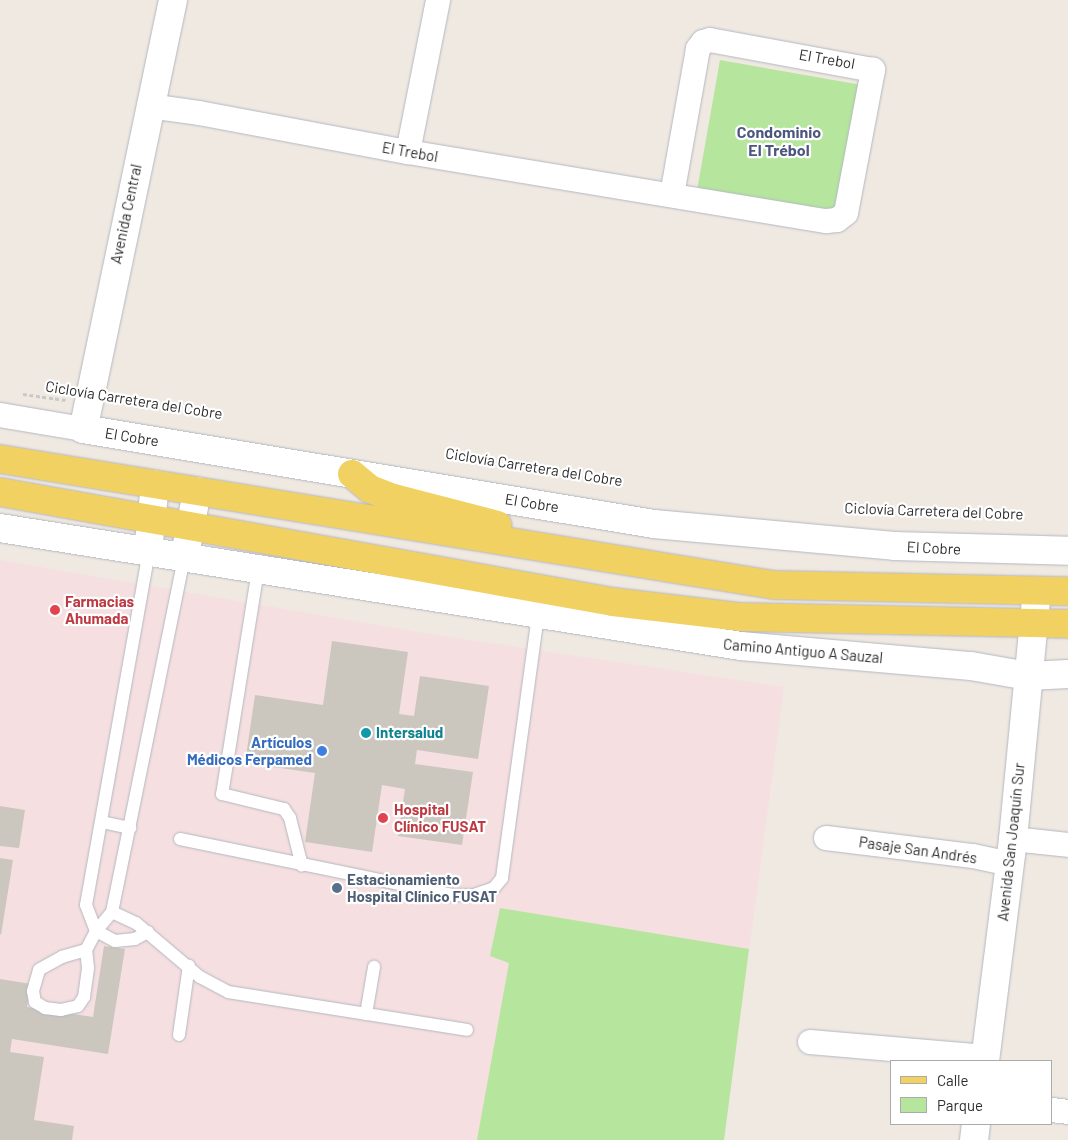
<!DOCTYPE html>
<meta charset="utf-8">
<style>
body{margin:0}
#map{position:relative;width:1068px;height:1140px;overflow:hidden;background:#efe9e1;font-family:Barlow,sans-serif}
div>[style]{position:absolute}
.medical>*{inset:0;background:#f5dfe0}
.green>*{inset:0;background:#b6e59e;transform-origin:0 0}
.building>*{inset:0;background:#cbc7bf}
.path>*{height:3px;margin-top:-1.5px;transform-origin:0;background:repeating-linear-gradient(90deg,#c9c9c9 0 4px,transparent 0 6.5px)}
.roads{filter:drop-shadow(0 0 1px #b4b7c1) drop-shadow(0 0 1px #b4b7c1)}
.service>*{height:12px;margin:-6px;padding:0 6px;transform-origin:6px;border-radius:6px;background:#fff}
.minor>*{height:24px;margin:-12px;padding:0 12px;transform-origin:12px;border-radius:12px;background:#fff}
.tertiary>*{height:28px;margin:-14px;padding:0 14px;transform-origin:14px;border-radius:14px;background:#fff}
.primary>*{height:28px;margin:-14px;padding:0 14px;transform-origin:14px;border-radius:14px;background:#f2d163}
.dots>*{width:14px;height:14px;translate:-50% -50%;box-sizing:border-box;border:2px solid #fff;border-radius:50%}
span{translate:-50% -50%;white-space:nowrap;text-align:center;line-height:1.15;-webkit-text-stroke:4.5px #fff;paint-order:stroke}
.street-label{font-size:15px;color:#2e2e2e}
.health-label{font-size:15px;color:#be3a42;font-weight:700}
.left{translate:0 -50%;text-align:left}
.culture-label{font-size:15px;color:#0d838f;font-weight:700}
.shop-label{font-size:15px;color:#366cbe;font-weight:700}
.right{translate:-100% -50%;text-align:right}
.service-label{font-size:15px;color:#4e5e75;font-weight:700}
.neighbourhood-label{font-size:16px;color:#4d5680;font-weight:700}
.legend{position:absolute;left:890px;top:1060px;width:162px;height:65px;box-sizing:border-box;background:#fff;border:1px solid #ababab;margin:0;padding:6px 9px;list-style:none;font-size:15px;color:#2e2e2e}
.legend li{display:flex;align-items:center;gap:10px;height:25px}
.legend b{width:25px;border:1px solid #ababab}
</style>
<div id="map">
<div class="medical">
<i style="clip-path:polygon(0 560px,429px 634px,784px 687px,724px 1140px,0 1140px)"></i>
</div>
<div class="green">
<i style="left:720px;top:60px;width:144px;height:131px;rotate:10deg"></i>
<i style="clip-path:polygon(500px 908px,749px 949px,724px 1140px,477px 1140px,509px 963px,490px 956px)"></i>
</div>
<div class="building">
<i style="clip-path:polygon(332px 641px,408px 652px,399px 714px,414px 716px,420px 676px,489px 686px,478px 759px,417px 750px,415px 764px,473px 772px,462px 845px,398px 836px,405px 789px,382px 785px,372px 852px,305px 842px,315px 773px,245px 763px,255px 695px,323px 705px)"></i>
<i style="clip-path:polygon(0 806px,25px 810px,19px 848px,0 846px)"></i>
<i style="clip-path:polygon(0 858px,13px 860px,1px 935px,0 934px)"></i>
<i style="clip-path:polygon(104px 946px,125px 949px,108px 1054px,12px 1039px,10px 1052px,44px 1057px,34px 1120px,74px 1126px,72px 1140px,0 1140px,0 979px,31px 984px,27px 1007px,93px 1017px)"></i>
</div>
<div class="path">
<i style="left:23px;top:394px;width:43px;rotate:7.9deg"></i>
</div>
<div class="roads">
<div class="service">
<i style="left:258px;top:570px;width:227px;rotate:99.1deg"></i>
<i style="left:222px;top:794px;width:64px;rotate:13.6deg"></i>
<i style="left:284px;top:809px;width:11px;rotate:56deg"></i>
<i style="left:290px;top:818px;width:49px;rotate:76deg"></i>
<i style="left:102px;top:822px;width:29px;rotate:12deg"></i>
<i style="left:180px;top:839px;width:278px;rotate:11.6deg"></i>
<i style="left:452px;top:895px;width:22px"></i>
<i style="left:474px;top:895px;width:21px;rotate:-19deg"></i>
<i style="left:494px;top:888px;width:13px;rotate:-51deg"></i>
<i style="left:502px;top:878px;width:264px;rotate:-82.2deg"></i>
<i style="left:112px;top:912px;width:26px;rotate:25deg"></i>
<i style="left:136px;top:923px;width:84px;rotate:40.2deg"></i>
<i style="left:200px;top:977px;width:32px;rotate:28deg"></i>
<i style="left:228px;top:992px;width:242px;rotate:9deg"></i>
<i style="left:148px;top:932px;width:15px;rotate:152deg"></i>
<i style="left:135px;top:939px;width:20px;rotate:174deg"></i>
<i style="left:115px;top:941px;width:21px;rotate:-152deg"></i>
<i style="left:96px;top:931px;width:28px;rotate:-111deg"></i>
<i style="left:86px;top:905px;width:361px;rotate:-79.9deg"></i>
<i style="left:86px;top:950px;width:25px;rotate:164deg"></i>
<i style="left:62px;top:957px;width:26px;rotate:151deg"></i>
<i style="left:39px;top:970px;width:22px;rotate:106deg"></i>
<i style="left:33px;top:991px;width:11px;rotate:80deg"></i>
<i style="left:35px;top:1002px;width:12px;rotate:31deg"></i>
<i style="left:45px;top:1008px;width:16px;rotate:7deg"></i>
<i style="left:61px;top:1010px;width:17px;rotate:-13deg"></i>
<i style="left:78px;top:1006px;width:11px;rotate:-56deg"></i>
<i style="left:84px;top:997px;width:29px;rotate:-82deg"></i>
<i style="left:88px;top:968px;width:18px;rotate:-96deg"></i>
<i style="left:86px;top:950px;width:21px;rotate:-62deg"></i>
<i style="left:96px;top:931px;width:25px;rotate:-50deg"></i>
<i style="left:112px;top:912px;width:361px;rotate:-78.5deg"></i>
<i style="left:366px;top:1014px;width:48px;rotate:-80.3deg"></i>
<i style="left:179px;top:1035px;width:70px;rotate:-81.8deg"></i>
</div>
<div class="minor">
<i style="left:149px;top:106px;width:50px;rotate:8deg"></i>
<i style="left:199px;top:113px;width:213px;rotate:10.6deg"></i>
<i style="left:408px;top:152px;width:424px;rotate:9.4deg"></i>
<i style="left:826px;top:221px;width:11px;rotate:-5deg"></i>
<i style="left:837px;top:220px;width:11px;rotate:-38deg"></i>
<i style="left:846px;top:213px;width:146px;rotate:-79.3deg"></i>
<i style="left:873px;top:70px;width:166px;rotate:-169.6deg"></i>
<i style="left:710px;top:40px;width:7px;rotate:164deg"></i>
<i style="left:703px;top:42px;width:9px;rotate:126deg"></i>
<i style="left:698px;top:49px;width:148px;rotate:100.1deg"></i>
<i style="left:408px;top:152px;width:155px;rotate:-78.8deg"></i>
<i style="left:0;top:415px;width:84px;rotate:9.6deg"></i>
<i style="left:826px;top:838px;width:148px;rotate:7deg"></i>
<i style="left:973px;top:856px;width:38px;rotate:12deg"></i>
<i style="left:1013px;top:839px;width:55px;rotate:6.2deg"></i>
<i style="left:810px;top:1042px;width:176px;rotate:4.9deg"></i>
<i style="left:1052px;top:1110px;width:16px;rotate:7deg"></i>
</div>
<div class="tertiary">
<i style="left:173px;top:0;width:438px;rotate:101.8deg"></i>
<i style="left:83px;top:429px;width:579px;rotate:9.45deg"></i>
<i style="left:654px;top:524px;width:241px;rotate:5.2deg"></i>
<i style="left:894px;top:546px;width:174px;rotate:1.6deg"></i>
<i style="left:0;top:528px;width:750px;rotate:9.05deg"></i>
<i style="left:741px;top:646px;width:231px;rotate:5deg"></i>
<i style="left:971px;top:666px;width:58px;rotate:10deg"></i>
<i style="left:1028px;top:676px;width:40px;rotate:-2.9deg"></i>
<i style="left:149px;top:542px;width:58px;rotate:-84.1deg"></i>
<i style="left:186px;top:550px;width:60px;rotate:-79.4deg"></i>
<i style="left:985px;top:1061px;width:224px;rotate:-82.8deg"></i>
<i style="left:1013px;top:839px;width:249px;rotate:-84.5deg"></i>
<i style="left:974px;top:1140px;width:16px;rotate:-83deg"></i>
</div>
<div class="primary">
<i style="left:0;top:459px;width:784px;rotate:9.25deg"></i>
<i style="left:774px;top:585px;width:294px;rotate:1.2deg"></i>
<i style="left:352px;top:474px;width:23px;rotate:40deg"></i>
<i style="left:370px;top:489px;width:26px;rotate:21deg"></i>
<i style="left:394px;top:498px;width:107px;rotate:14.6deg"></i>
<i style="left:0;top:492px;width:623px;rotate:10.17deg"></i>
<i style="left:613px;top:602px;width:129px;rotate:6.7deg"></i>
<i style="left:741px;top:617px;width:327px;rotate:1.2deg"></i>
</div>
</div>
<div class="dots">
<i style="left:55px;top:610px;background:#e0444e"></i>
<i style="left:366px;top:733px;background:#0f9aa8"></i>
<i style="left:322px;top:751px;background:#3f7fe0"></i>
<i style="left:383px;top:818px;background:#e0444e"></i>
<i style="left:337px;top:888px;background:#5c6f8a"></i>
</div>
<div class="street-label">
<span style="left:827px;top:59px;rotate:10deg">El Trebol</span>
<span style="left:410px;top:152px;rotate:10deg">El Trebol</span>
<span style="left:126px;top:214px;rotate:-78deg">Avenida Central</span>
<span style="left:134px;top:400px;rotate:9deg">Ciclovía Carretera del Cobre</span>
<span style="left:132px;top:437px;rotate:9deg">El Cobre</span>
<span style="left:534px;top:467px;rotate:9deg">Ciclovía Carretera del Cobre</span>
<span style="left:532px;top:503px;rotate:9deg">El Cobre</span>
<span style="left:934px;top:511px;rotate:2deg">Ciclovía Carretera del Cobre</span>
<span style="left:934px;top:548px;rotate:3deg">El Cobre</span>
<span style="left:803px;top:651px;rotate:5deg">Camino Antiguo A Sauzal</span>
<span style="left:1011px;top:842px;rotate:-84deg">Avenida San Joaquín Sur</span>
<span style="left:918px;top:850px;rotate:8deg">Pasaje San Andrés</span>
</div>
<div class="health-label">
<span class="left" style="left:65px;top:610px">Farmacias<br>Ahumada</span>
<span class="left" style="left:394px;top:818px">Hospital<br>Clínico FUSAT</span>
</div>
<div class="culture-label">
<span class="left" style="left:376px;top:733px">Intersalud</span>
</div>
<div class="shop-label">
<span class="right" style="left:312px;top:751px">Artículos<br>Médicos Ferpamed</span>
</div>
<div class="service-label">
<span class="left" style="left:347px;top:888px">Estacionamiento<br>Hospital Clínico FUSAT</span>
</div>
<div class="neighbourhood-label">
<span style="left:779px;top:141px">Condominio<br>El Trébol</span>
</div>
<ul class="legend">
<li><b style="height:6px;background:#f2d163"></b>Calle</li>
<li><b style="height:14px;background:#b6e59e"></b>Parque</li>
</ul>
</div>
